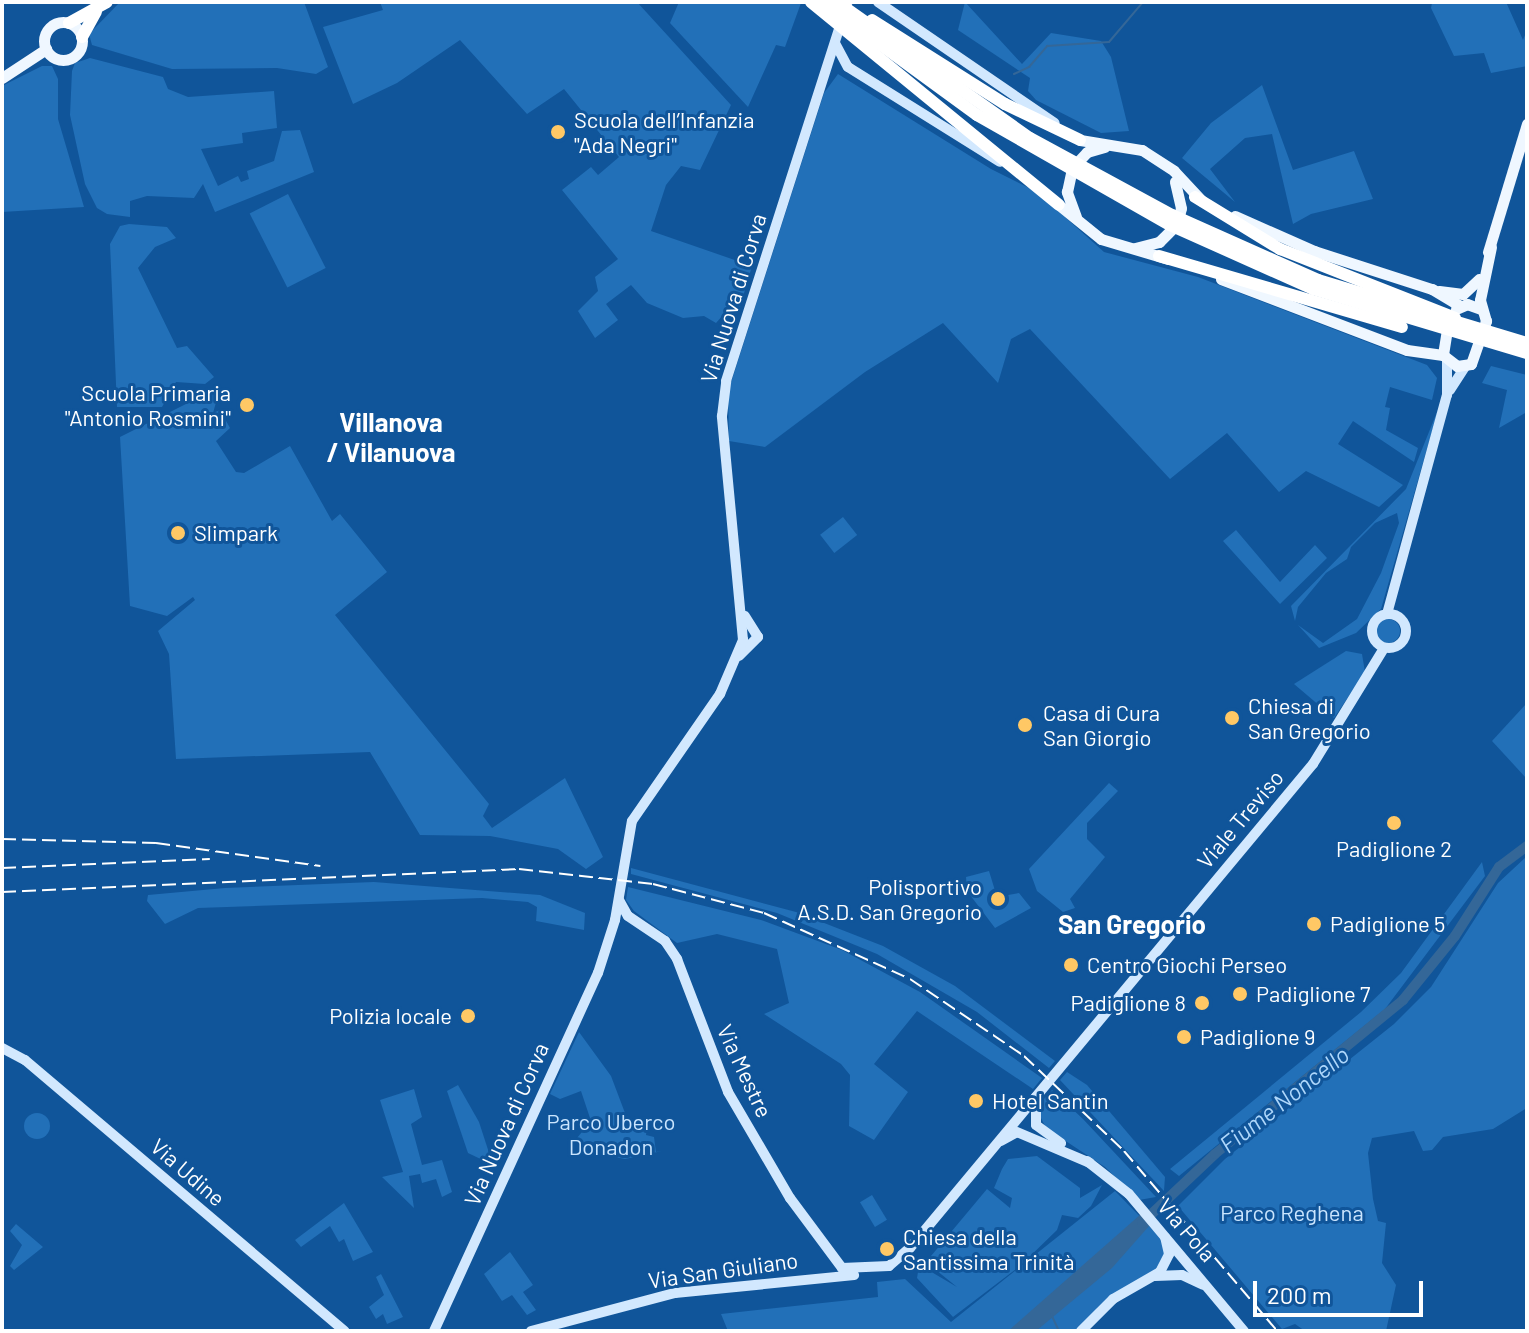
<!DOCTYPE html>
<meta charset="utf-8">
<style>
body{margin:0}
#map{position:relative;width:1529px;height:1333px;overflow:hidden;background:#10559a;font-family:Barlow,sans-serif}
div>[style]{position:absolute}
.green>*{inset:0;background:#2270b8;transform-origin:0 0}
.round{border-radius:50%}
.water>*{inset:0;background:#346798}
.stream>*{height:2px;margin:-1px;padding:0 1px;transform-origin:1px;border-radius:1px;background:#346798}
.river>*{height:10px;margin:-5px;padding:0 5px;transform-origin:5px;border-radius:5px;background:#346798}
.secondary>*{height:10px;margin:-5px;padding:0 5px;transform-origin:5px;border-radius:5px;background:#d2e8fe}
.secondary>.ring{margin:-5px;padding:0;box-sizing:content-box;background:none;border:10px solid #d2e8fe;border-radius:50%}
.primary>*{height:11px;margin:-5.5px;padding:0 5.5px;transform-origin:5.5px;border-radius:5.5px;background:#eff7ff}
.primary>.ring{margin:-5.5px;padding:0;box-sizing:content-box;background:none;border:11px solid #eff7ff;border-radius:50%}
.highway>*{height:12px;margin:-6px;padding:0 6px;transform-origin:6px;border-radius:6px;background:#fff}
.rail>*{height:2px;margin-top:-1px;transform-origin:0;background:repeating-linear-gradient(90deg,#fff 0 14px,transparent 0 20px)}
.dots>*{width:22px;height:22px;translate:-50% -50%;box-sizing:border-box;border:4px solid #10559a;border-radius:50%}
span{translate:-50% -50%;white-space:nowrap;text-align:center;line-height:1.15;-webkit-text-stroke:6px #10559a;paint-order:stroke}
.poi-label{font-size:22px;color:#fff}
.left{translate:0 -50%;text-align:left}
.right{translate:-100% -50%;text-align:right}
.street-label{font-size:22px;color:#fff}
.park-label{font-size:22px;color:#cae5fe}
.water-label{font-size:24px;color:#aed7fb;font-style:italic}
.quarter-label{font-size:26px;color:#fff;font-weight:700}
.frame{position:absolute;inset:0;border:4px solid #fff;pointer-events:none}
.scale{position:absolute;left:1253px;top:1281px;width:170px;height:36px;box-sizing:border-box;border:4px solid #fff;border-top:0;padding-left:10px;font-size:24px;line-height:28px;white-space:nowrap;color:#fff;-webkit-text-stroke:6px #10559a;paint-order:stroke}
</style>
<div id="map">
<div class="green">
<i style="clip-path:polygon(120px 2px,304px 2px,328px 67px,316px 74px,277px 68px,172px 69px,92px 45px,89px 34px)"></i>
<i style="clip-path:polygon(380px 2px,637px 2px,731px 105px,700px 170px,681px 166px,666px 185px,651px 231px,752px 266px,740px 307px,732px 305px,716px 323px,704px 316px,683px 318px,647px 303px,631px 285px,606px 304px,618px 320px,595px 338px,578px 311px,598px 291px,595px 277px,618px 259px,562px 190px,591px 167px,598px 175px,619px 157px,564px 89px,527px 114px,460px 40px,397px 83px,353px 104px,323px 27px,383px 10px)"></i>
<i style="clip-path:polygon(679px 2px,801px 3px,785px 47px,776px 45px,748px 107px,670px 23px)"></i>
<i style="clip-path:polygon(965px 2px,1022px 64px,1051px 33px,1101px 41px,1111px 57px,1129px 131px,1101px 133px,1036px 100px,1028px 91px,1030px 78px,958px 30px)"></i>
<i style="clip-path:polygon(1449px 2px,1506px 2px,1523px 40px,1527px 30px,1527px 66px,1491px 73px,1484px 53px,1454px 56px,1431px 8px,1432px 3px)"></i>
<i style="clip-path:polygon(90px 58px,163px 77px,168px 89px,188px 97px,274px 91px,277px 128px,242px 133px,243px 143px,201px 149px,218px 186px,238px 176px,241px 182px,249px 179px,247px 171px,274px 161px,282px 131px,300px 130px,314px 172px,215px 212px,203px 184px,194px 198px,147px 196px,130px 201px,130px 217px,107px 214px,97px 208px,85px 184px,70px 115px,72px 71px,75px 63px)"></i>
<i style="clip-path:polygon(42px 66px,52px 66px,58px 79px,58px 119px,84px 207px,2px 212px,2px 86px)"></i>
<i style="clip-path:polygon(838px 74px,991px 169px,1037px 192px,1104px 252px,1198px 277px,1427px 365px,1437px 378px,1432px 400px,1390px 387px,1385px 407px,1390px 408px,1386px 430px,1418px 448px,1414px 462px,1353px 421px,1338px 444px,1403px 485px,1379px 507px,1306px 471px,1279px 492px,1227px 433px,1170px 479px,1030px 329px,1011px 339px,998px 383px,943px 323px,865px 372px,765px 447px,729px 441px,728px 392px,824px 93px)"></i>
<i style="clip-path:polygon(1262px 85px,1293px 170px,1354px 151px,1373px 199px,1311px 214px,1293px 224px,1272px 134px,1245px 138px,1210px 169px,1235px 202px,1182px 158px,1211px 123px)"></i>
<i style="left:288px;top:194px;width:83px;height:43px;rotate:63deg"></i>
<i style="clip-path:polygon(129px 224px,167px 227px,176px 238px,155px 247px,138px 268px,177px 348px,187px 346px,214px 377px,205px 384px,176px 382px,162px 407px,117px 407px,110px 244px,120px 226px)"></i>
<i style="clip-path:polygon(1491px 366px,1527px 375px,1527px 412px,1499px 428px,1507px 390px,1482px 383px)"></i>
<i style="clip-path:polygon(212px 391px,219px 392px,213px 413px,220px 410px,230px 428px,216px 441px,236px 472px,244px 473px,290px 446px,332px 521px,340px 514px,387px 572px,335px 615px,489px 804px,483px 816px,492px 828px,565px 778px,603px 857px,586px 869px,558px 849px,490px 836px,420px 835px,370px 752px,176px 759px,169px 654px,158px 631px,195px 600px,193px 597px,167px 616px,130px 606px,120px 437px)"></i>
<i style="clip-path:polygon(1439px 407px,1381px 609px,1356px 633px,1319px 648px,1298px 625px,1323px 643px,1357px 619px,1381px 573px,1399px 523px,1397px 513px,1375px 523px,1351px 547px,1347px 559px,1326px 573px,1298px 607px,1295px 621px,1291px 606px,1406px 489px)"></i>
<i style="left:843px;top:517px;width:23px;height:29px;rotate:52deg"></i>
<i style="clip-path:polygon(1236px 530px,1280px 582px,1315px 545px,1327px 558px,1280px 604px,1223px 541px)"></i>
<i class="round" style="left:1376px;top:619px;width:24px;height:24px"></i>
<i style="clip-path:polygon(1346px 651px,1362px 654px,1365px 672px,1334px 718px,1294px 684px)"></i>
<i style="clip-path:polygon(1527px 703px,1527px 779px,1492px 741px)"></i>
<i style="clip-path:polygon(1109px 783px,1118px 791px,1087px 823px,1087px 839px,1105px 857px,1070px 899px,1075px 908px,1063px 912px,1037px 891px,1029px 869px)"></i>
<i style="clip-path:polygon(1527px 856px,1527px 1108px,1493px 1129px,1443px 1137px,1432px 1150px,1423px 1151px,1414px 1131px,1372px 1138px,1368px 1153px,1373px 1199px,1378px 1221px,1386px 1223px,1382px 1263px,1396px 1285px,1386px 1331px,1305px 1331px,1295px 1324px,1282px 1329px,1178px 1206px,1225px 1159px,1394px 1024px,1431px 987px,1498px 883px)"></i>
<i style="clip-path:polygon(1482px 862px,1485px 876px,1385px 1009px,1179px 1176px,1170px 1169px,1361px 1012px,1401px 973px)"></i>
<i style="clip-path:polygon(631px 868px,796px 912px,883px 946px,955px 986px,1055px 1061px,1049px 1068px,977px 1012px,877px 954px,777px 913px,631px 874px)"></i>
<i style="clip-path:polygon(989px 871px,997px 897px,1019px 893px,1031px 908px,995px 928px,967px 891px,966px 877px)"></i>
<i style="clip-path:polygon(374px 882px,540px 895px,585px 913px,584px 930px,536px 921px,537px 907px,528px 902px,482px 898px,198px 908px,165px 924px,147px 901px,148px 895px,225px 888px)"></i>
<i style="clip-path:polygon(628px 887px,761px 920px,842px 950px,920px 992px,1042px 1078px,1033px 1089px,917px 1011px,874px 1064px,908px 1092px,874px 1140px,849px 1126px,850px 1075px,841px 1064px,764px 1014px,789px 1003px,777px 949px,717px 934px,677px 943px,634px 911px,626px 900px)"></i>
<i style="clip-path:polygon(579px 1032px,611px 1076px,625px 1113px,633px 1124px,648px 1119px,646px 1135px,654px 1137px,656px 1152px,662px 1151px,625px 1159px,579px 1150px,577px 1138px,591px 1121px,581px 1091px,560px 1099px,550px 1094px)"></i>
<i style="clip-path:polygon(1067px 1072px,1087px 1085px,1165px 1177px,1164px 1191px,1060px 1080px)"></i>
<i style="clip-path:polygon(458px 1085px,479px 1122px,493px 1165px,468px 1153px,447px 1091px)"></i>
<i style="clip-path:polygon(414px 1089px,422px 1117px,411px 1124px,422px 1165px,442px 1160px,452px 1192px,442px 1197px,436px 1179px,422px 1183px,420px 1174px,409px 1176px,414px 1208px,382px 1177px,403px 1172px,380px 1100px)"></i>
<i style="clip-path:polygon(1052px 1090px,1083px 1119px,1156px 1197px,1139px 1200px,1105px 1167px,1046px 1128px,1036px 1108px)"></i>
<i class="round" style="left:24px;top:1113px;width:26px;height:26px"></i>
<i style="clip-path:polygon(1037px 1156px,1080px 1188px,1080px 1198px,1102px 1185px,1091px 1206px,1078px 1218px,1062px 1215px,1057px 1230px,1020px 1266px,953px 1317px,917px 1278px,918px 1272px,923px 1267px,957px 1287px,926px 1262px,987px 1189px,1010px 1208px,1012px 1198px,994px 1188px,1002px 1169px,1008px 1159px)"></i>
<i style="clip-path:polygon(1115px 1191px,1160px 1237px,1166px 1251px,1161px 1266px,1076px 1331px,728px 1331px,721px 1314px,878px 1297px,877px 1282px,905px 1279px,951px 1322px)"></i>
<i style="left:872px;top:1195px;width:29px;height:14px;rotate:59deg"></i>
<i style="clip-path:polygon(344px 1203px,373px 1252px,353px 1261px,344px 1239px,339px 1242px,330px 1226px,301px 1247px,295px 1240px)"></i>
<i style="clip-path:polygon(16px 1224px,43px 1247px,14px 1270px,10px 1266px,22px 1245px,10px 1231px)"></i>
<i style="clip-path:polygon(510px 1252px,533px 1285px,523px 1292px,536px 1310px,527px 1315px,512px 1295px,502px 1301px,484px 1274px)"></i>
<i style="clip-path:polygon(381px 1274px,403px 1317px,387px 1324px,383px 1314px,376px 1319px,369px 1307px,384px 1295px,376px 1277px)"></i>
</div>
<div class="water">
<i style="clip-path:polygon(1141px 1214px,1150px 1225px,1112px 1268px,1036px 1331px,1008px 1331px)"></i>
</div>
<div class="stream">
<i style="left:1014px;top:74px;width:17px;rotate:-25deg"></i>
<i style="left:1029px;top:67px;width:28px;rotate:-49deg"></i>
<i style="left:1047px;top:46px;width:62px;rotate:-3.7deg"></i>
<i style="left:1109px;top:42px;width:52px;rotate:-49.6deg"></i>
<i style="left:1051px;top:1314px;width:19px;rotate:65deg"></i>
</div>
<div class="river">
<i style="left:1142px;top:1223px;width:100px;rotate:-43.4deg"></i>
<i style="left:1215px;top:1154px;width:243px;rotate:-39.3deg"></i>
<i style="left:1403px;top:1000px;width:82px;rotate:-50.9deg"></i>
<i style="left:1455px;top:936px;width:82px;rotate:-57.5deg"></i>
<i style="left:1499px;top:867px;width:35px;rotate:-37deg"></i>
</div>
<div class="secondary">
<i style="left:878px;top:2px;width:214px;rotate:34.4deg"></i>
<i style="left:835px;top:43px;width:27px;rotate:62deg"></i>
<i style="left:848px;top:67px;width:179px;rotate:32deg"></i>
<i style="left:1450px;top:390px;width:27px;rotate:-57deg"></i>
<i class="ring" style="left:1372px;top:614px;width:24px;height:24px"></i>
<i style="left:1387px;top:614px;width:227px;rotate:-74.7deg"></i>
<i style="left:1447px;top:395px;width:34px;rotate:-90deg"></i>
<i style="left:739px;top:656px;width:27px;rotate:-45deg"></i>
<i style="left:758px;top:637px;width:25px;rotate:-122deg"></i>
<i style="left:619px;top:900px;width:18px;rotate:61deg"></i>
<i style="left:628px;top:916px;width:45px;rotate:34deg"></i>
<i style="left:665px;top:941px;width:22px;rotate:56deg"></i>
<i style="left:677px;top:959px;width:142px;rotate:69deg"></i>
<i style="left:728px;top:1092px;width:123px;rotate:59.7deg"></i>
<i style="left:790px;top:1198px;width:87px;rotate:53.4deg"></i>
<i style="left:2px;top:1048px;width:26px;rotate:28deg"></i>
<i style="left:25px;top:1060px;width:419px;rotate:40.3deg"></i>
<i style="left:1036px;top:1097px;width:28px;rotate:90deg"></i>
<i style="left:1036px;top:1125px;width:31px;rotate:36deg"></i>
<i style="left:1001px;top:1141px;width:18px;rotate:-29deg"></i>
<i style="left:1017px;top:1132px;width:79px;rotate:23deg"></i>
<i style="left:1087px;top:1161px;width:53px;rotate:38.2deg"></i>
<i style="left:1129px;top:1194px;width:179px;rotate:50deg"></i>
<i style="left:842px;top:1268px;width:47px;rotate:-2.4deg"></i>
<i style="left:889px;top:1266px;width:28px;rotate:-41deg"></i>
<i style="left:910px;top:1248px;width:630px;rotate:-50.22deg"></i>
<i style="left:1313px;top:764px;width:136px;rotate:-58.5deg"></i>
<i style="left:1155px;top:1276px;width:27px;rotate:-2deg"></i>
<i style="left:1182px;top:1275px;width:23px;rotate:25deg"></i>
<i style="left:434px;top:1331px;width:394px;rotate:-65.4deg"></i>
<i style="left:598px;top:973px;width:56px;rotate:-72.2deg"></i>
<i style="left:615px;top:920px;width:100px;rotate:-80.3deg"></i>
<i style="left:632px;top:821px;width:155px;rotate:-55.3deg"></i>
<i style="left:720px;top:694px;width:59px;rotate:-66.9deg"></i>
<i style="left:743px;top:640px;width:225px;rotate:-95.4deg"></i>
<i style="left:722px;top:416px;width:35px;rotate:-83deg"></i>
<i style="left:726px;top:381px;width:398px;rotate:-72.2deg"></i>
<i style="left:531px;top:1331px;width:149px;rotate:-14.8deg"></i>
<i style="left:675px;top:1293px;width:180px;rotate:-5.7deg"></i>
<i style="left:1081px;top:1331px;width:45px;rotate:-45deg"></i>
<i style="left:1113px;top:1299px;width:54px;rotate:-29.9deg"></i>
<i style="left:1160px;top:1272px;width:20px;rotate:-63deg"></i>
<i style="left:1169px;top:1254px;width:17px;rotate:-103deg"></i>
</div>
<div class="primary">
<i class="ring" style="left:44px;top:22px;width:27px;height:27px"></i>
<i style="left:2px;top:78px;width:53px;rotate:-33.4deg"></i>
<i style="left:1080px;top:140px;width:63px;rotate:9.2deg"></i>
<i style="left:1142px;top:150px;width:38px;rotate:33deg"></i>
<i style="left:1174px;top:171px;width:41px;rotate:47deg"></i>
<i style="left:1059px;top:205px;width:54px;rotate:39deg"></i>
<i style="left:1101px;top:239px;width:70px;rotate:16.6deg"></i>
<i style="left:1235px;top:216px;width:86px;rotate:23.9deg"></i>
<i style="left:1314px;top:251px;width:124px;rotate:17.9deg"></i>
<i style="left:1432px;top:289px;width:33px;rotate:31deg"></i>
<i style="left:1076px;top:217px;width:27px;rotate:-110deg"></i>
<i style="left:1067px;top:192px;width:25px;rotate:-78deg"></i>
<i style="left:1072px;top:168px;width:22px;rotate:-47deg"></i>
<i style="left:1087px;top:152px;width:18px;rotate:-16deg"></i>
<i style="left:1135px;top:248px;width:25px;rotate:-14deg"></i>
<i style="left:1159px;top:242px;width:25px;rotate:-45deg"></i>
<i style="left:1177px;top:224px;width:16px;rotate:-76deg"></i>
<i style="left:1181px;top:208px;width:27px;rotate:-103deg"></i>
<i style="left:1488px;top:252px;width:134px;rotate:-73.1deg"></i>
<i style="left:1221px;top:279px;width:199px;rotate:20.9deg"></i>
<i style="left:1407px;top:350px;width:36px;rotate:8deg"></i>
<i style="left:1439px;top:291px;width:24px;rotate:7deg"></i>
<i style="left:1463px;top:294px;width:22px;rotate:-43deg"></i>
<i style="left:1456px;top:309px;width:12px;rotate:-24deg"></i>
<i style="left:1467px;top:304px;width:15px;rotate:20deg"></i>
<i style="left:1448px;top:323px;width:32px;rotate:99deg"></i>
<i style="left:1443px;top:355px;width:18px;rotate:38deg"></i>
<i style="left:1457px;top:366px;width:14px;rotate:-8deg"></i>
<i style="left:1471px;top:364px;width:46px;rotate:-70.8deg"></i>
<i style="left:1486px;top:321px;width:22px;rotate:-106deg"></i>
<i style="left:1480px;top:300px;width:54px;rotate:-78.3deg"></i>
</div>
<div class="highway">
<i style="left:811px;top:2px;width:320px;rotate:39.3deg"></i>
<i style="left:822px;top:2px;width:192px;rotate:36.1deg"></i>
<i style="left:977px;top:115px;width:222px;rotate:29.7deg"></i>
<i style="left:1170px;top:225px;width:157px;rotate:24.1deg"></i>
<i style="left:1313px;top:289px;width:223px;rotate:16.7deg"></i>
<i style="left:837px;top:2px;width:236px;rotate:35.2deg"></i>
<i style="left:1030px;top:138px;width:162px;rotate:28.5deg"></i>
<i style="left:1172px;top:215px;width:160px;rotate:24deg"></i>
<i style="left:1318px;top:280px;width:218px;rotate:16.8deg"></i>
<i style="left:872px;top:20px;width:157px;rotate:32.3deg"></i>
<i style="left:1005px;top:104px;width:83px;rotate:25.6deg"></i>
<i style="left:69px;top:23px;width:43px;rotate:-28.9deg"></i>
<i style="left:82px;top:37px;width:29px;rotate:-61deg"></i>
<i style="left:1195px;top:197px;width:100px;rotate:31.5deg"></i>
<i style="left:1280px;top:249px;width:188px;rotate:21.5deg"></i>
<i style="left:1159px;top:256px;width:253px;rotate:16.3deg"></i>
</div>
<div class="rail">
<i style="left:2px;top:839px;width:154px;rotate:1.5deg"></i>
<i style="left:156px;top:843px;width:166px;rotate:8deg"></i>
<i style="left:2px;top:868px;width:208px;rotate:-2.5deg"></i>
<i style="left:2px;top:892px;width:518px;rotate:-2.55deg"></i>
<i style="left:519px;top:869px;width:135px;rotate:6.4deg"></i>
<i style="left:653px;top:884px;width:115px;rotate:14.6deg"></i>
<i style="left:764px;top:913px;width:160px;rotate:24.3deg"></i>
<i style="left:910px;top:979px;width:138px;rotate:34deg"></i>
<i style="left:1024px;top:1056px;width:138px;rotate:43.5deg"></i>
<i style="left:1124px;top:1151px;width:236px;rotate:49.6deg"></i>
</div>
<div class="dots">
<i style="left:558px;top:132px;background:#ffc865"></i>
<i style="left:247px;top:405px;background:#ffc865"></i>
<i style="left:178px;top:533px;background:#ffc865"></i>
<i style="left:1232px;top:718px;background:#ffc865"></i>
<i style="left:1025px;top:725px;background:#ffc865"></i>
<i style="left:1394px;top:823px;background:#ffc865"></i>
<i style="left:998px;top:899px;background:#ffc865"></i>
<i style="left:1314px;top:924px;background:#ffc865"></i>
<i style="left:1071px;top:965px;background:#ffc865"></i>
<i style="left:1240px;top:994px;background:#ffc865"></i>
<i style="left:1202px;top:1003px;background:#ffc865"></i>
<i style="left:468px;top:1016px;background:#ffc865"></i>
<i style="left:1184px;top:1037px;background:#ffc865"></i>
<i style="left:976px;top:1101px;background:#ffc865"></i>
<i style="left:887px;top:1249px;background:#ffc865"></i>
</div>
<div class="poi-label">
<span class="left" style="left:574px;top:132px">Scuola dell’Infanzia<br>"Ada Negri"</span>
<span class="right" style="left:231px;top:405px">Scuola Primaria<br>"Antonio Rosmini"</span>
<span class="left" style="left:194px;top:533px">Slimpark</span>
<span class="left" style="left:1248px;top:718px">Chiesa di<br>San Gregorio</span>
<span class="left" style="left:1043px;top:725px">Casa di Cura<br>San Giorgio</span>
<span style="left:1394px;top:849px">Padiglione 2</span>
<span class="right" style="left:982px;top:899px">Polisportivo<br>A.S.D. San Gregorio</span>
<span class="left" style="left:1330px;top:924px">Padiglione 5</span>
<span class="left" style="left:1087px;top:965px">Centro Giochi Perseo</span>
<span class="left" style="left:1256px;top:994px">Padiglione 7</span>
<span class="right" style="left:1186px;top:1003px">Padiglione 8</span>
<span class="right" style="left:452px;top:1016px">Polizia locale</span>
<span class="left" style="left:1200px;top:1037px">Padiglione 9</span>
<span class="left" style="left:992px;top:1101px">Hotel Santin</span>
<span class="left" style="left:903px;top:1249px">Chiesa della<br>Santissima Trinità</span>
</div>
<div class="street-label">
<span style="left:733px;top:298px;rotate:-73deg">Via Nuova di Corva</span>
<span style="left:1240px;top:819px;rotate:-50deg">Viale Treviso</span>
<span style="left:745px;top:1071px;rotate:65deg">Via Mestre</span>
<span style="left:506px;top:1124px;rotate:-66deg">Via Nuova di Corva</span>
<span style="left:188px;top:1172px;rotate:41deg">Via Udine</span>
<span style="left:1187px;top:1230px;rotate:49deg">Via Pola</span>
<span style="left:723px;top:1270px;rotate:-8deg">Via San Giuliano</span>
</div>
<div class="park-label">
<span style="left:611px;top:1134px">Parco Uberco<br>Donadon</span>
<span style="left:1292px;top:1213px">Parco Reghena</span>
</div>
<div class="water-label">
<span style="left:1284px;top:1099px;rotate:-38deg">Fiume Noncello</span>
</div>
<div class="quarter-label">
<span style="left:391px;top:437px">Villanova<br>/ Vilanuova</span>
<span style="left:1132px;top:924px">San Gregorio</span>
</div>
<div class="frame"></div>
<div class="scale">200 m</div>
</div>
